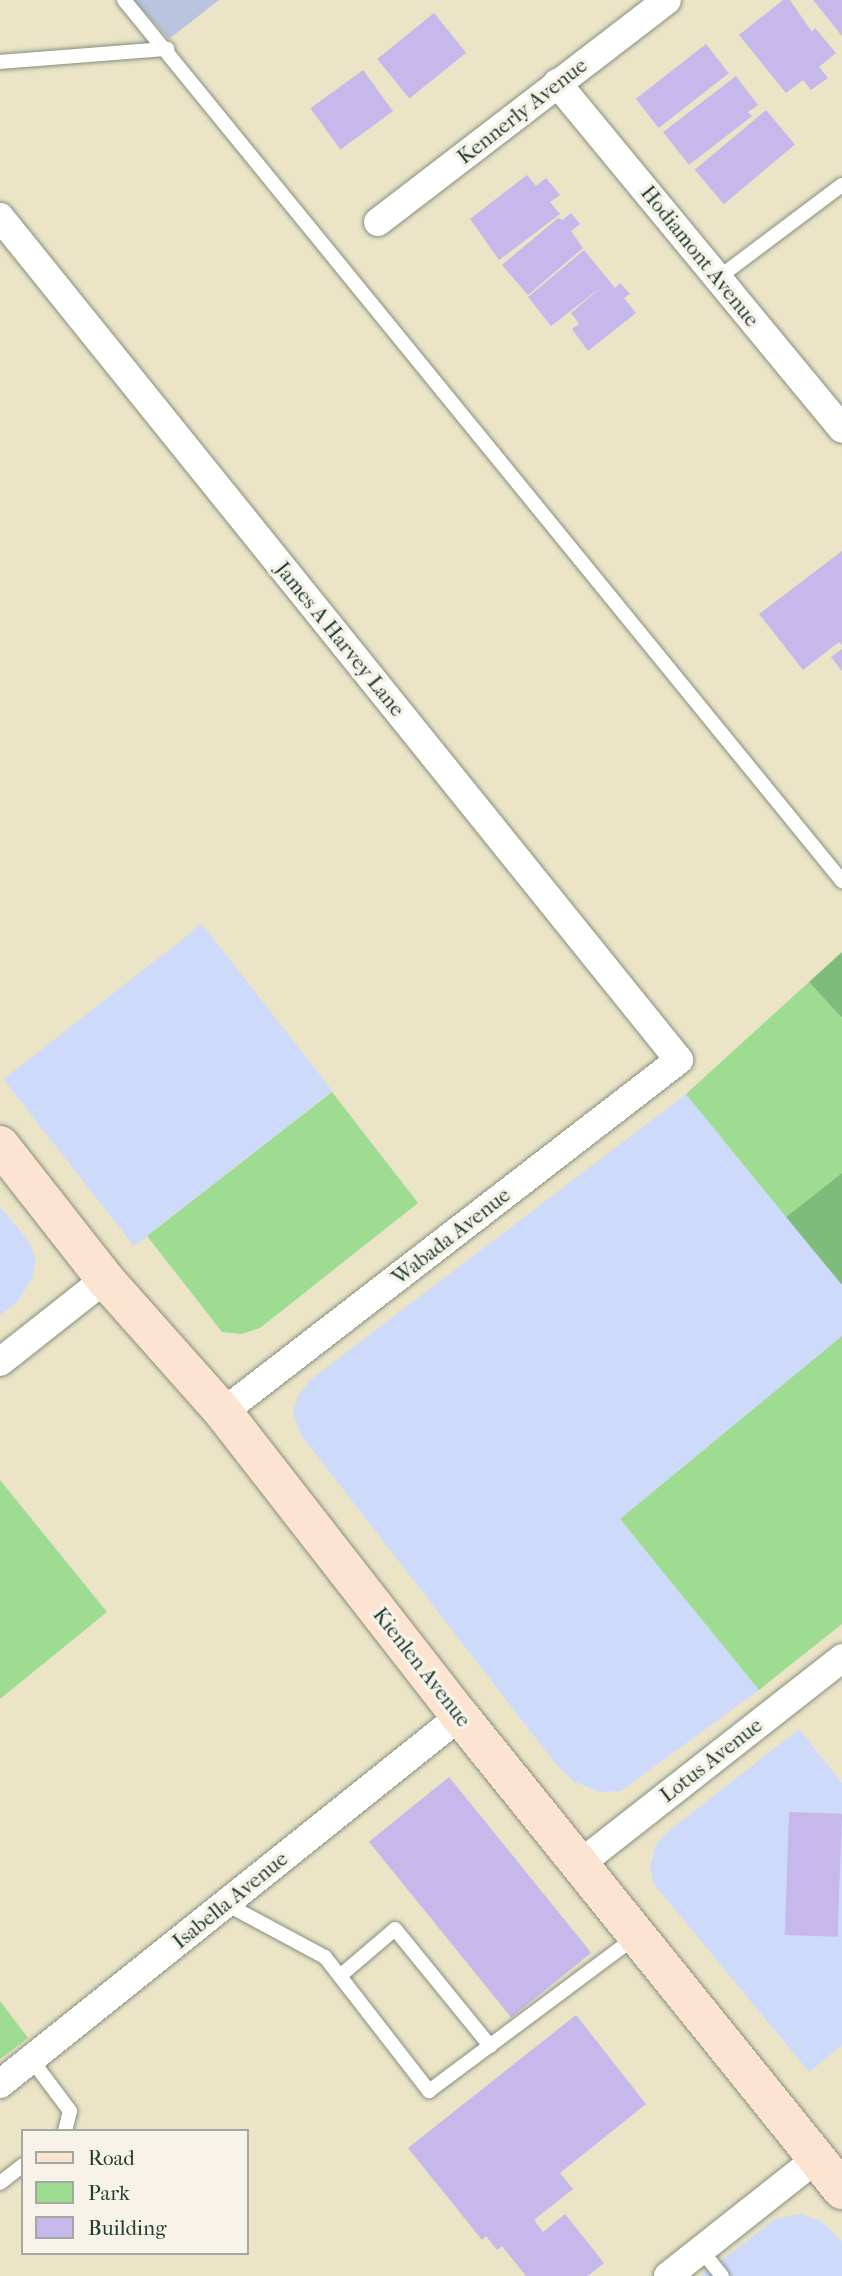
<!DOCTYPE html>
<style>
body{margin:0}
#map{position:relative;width:842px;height:2276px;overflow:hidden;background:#ebe4c7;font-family:"IM FELL French Canon",serif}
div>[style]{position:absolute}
.built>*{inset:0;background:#cedafa;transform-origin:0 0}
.industrial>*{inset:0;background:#b9c4de}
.green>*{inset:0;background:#9ddc91}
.forest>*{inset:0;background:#7ebc7b}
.building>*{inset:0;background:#c6b8eb;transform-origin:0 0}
.roads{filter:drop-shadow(0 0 2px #85907e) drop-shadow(0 0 2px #85907e)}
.service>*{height:14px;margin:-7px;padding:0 7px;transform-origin:7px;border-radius:7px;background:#fff}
.minor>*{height:28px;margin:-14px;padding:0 14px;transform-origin:14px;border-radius:14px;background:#fff}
.secondary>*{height:38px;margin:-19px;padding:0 19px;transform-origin:19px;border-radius:19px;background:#fde4d1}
span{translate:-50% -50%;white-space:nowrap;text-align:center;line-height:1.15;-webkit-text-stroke:7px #f7f3e8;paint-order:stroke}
.street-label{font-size:21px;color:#1f3d34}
.legend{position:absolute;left:21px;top:2129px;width:228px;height:126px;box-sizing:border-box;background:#f7f3e8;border:2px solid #a1aaa0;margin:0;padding:9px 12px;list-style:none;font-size:21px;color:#1f3d34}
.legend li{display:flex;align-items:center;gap:14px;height:35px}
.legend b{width:35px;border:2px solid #a1aaa0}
</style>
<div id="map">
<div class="built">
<i style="left:202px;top:924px;width:212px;height:252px;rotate:52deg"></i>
<i style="clip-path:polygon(686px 1094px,842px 1285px,842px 1336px,620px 1519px,759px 1690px,621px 1791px,600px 1792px,573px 1781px,555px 1763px,301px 1435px,293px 1412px,298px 1396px,310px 1380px)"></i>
<i style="clip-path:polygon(0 1206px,29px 1242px,36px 1260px,32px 1278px,18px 1301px,0 1315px)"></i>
<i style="clip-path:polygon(799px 1729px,842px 1783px,842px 2045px,809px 2072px,654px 1884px,650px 1867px,656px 1844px,670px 1830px)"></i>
<i style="clip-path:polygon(800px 2214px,821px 2221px,842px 2241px,842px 2276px,701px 2276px,775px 2219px)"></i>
</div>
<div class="industrial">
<i style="clip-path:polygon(134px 0,219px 0,169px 39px)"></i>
</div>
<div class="green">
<i style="clip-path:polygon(809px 982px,842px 1018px,842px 1173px,786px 1217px,686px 1094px)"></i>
<i style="clip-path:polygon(332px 1092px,418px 1203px,260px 1328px,242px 1334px,222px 1332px,147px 1236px)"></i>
<i style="clip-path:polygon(842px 1336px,842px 1624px,759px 1690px,620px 1519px)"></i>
<i style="clip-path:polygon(0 1480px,107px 1612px,0 1699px)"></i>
<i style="clip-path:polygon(0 2001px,28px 2038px,0 2059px)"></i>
</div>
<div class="forest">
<i style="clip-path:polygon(842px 952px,842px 1018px,809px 982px)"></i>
<i style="clip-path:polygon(842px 1173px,842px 1285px,786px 1217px)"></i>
</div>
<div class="building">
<i style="clip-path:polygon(783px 0,790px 0,812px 32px,815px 28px,836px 53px,819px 67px,828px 78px,811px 90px,803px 80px,786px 93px,739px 35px)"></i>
<i style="clip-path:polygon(813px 0,842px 0,842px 36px)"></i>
<i style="left:434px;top:13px;width:51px;height:73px;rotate:51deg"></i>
<i style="left:706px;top:44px;width:37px;height:89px;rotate:52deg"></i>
<i style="left:363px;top:70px;width:51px;height:65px;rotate:54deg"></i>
<i style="clip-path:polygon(736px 76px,758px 105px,748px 112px,752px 116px,689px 165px,663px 132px)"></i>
<i style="left:766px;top:110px;width:45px;height:93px;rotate:50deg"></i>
<i style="clip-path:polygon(527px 175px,536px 186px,546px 178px,560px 195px,550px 202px,560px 214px,499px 260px,470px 219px)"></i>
<i style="clip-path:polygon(571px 213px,580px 224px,571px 231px,583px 248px,528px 295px,502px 265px,558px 218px,563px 220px)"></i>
<i style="clip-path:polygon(584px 250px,615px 288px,620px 283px,630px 294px,624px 298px,636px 313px,588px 351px,572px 329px,579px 324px,571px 313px,604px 285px,551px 326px,528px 297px)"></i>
<i style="clip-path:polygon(842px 551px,842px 645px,839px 642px,803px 670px,759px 614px)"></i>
<i style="clip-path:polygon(842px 649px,842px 671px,831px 657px)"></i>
<i style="left:449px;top:1777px;width:226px;height:103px;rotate:51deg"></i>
<i style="left:789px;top:1812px;width:53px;height:123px;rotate:2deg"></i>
<i style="clip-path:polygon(576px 2015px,646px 2104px,560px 2173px,573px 2189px,534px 2220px,543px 2232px,565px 2214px,604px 2263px,588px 2276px,526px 2276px,502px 2246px,497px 2250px,486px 2236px,482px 2240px,408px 2148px)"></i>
</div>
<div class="roads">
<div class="service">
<i style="left:124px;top:0;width:1137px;rotate:50.82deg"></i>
<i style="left:0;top:62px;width:168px;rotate:-4.5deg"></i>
<i style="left:718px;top:278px;width:155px;rotate:-36.9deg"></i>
<i style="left:226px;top:1904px;width:112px;rotate:28.2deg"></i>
<i style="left:325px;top:1957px;width:170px;rotate:52.2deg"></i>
<i style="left:429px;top:2091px;width:259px;rotate:-36.7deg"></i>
<i style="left:340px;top:1976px;width:72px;rotate:-40.5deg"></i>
<i style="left:395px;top:1929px;width:151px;rotate:50.9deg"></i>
<i style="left:31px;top:2059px;width:65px;rotate:53.1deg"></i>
<i style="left:70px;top:2111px;width:21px;rotate:104deg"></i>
<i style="left:0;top:2183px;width:29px;rotate:-38deg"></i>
<i style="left:701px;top:2250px;width:33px;rotate:51deg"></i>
</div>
<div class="minor">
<i style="left:557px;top:83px;width:448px;rotate:50.5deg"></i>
<i style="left:0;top:217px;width:1082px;rotate:51.15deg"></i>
<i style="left:679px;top:1060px;width:576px;rotate:142.33deg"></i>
<i style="left:378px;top:222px;width:364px;rotate:-37.5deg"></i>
<i style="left:0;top:1362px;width:134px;rotate:-38.3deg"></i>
<i style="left:581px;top:1863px;width:332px;rotate:-38.1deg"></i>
<i style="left:0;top:2084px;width:589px;rotate:-38.66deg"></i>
<i style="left:668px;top:2276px;width:189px;rotate:-38.3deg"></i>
</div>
<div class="secondary">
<i style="left:0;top:1145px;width:170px;rotate:51.9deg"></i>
<i style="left:105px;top:1279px;width:178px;rotate:48.4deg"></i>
<i style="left:223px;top:1412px;width:385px;rotate:52.1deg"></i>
<i style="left:460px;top:1716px;width:609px;rotate:51.13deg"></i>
</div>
</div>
<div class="street-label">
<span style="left:522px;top:111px;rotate:-38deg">Kennerly Avenue</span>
<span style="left:700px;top:256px;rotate:51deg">Hodiamont Avenue</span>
<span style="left:340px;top:639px;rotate:51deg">James A Harvey Lane</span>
<span style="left:451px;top:1236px;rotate:-38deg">Wabada Avenue</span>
<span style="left:422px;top:1667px;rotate:52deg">Kienlen Avenue</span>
<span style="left:711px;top:1760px;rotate:-38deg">Lotus Avenue</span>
<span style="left:230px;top:1900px;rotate:-39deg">Isabella Avenue</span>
</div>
<ul class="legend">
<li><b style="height:9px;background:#fde4d1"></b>Road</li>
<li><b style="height:19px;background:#9ddc91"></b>Park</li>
<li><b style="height:19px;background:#c6b8eb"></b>Building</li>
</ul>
</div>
